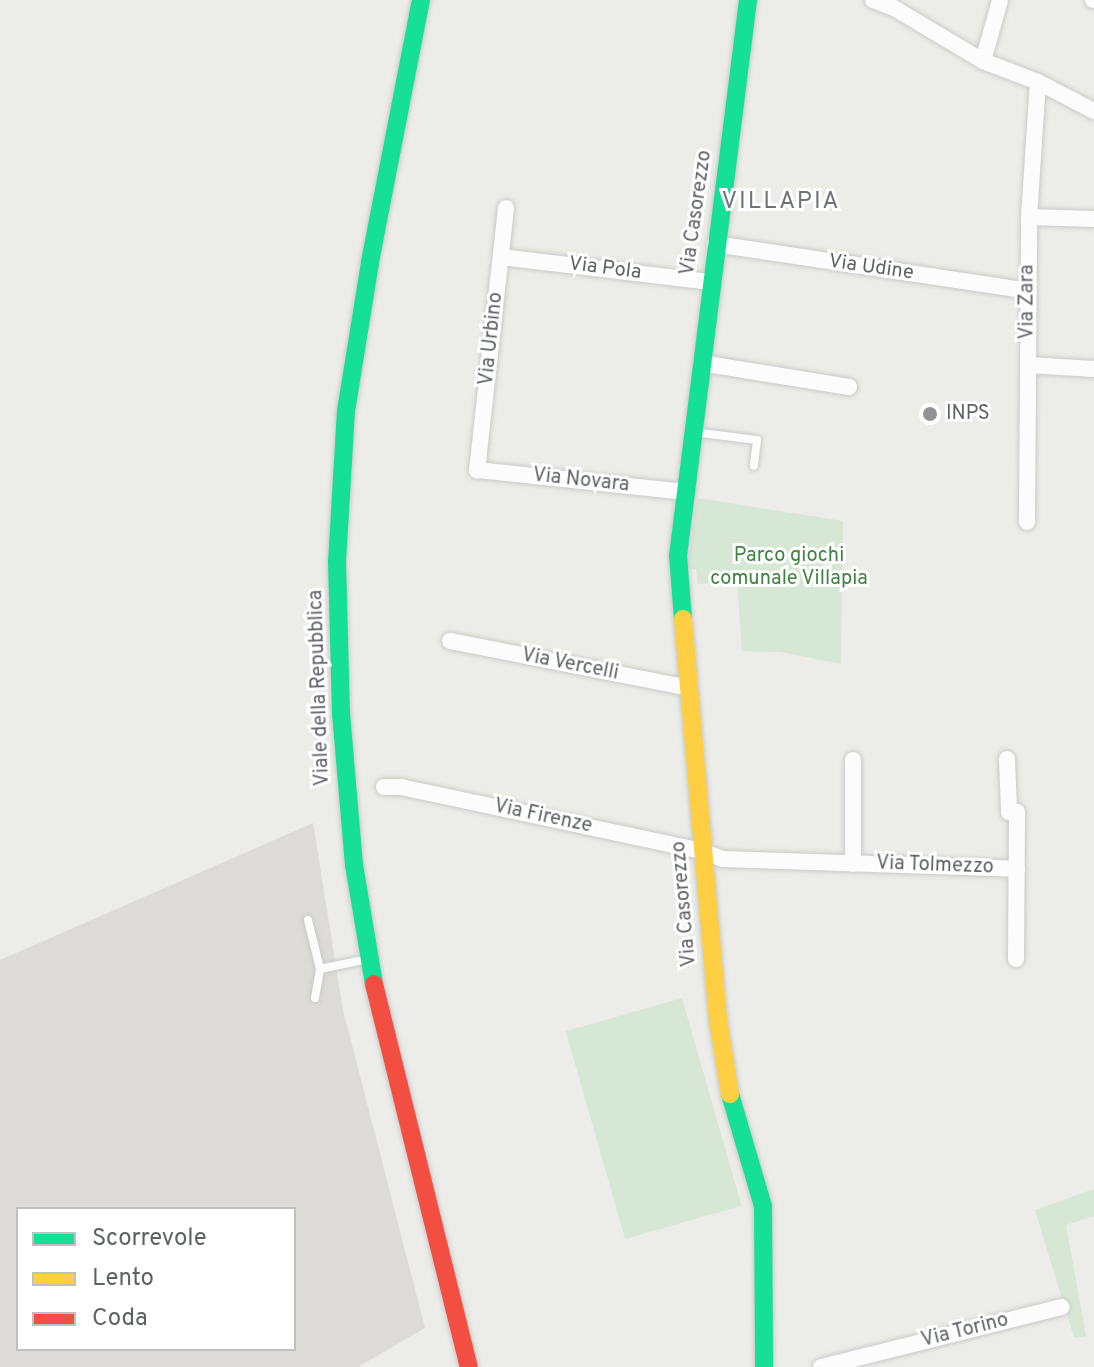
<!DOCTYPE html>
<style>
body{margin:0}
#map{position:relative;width:1094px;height:1367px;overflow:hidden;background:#ecece8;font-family:Overpass,sans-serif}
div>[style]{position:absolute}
.industrial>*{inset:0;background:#dcdbd8}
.green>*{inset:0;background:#d7e7d5;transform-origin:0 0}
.roads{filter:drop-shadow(0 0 2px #cacac9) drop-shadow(0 0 2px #cacac9)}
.lane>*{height:8px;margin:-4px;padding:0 4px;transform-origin:4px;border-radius:4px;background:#fcfcfc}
.street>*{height:16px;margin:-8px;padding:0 8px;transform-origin:8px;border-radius:8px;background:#fcfcfc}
.fast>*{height:18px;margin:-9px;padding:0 9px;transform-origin:9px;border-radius:9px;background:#16e098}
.slow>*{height:18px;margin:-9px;padding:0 9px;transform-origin:9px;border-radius:9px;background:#ffcf43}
.jam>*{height:18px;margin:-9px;padding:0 9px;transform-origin:9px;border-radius:9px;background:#f24e42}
.dots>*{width:22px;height:22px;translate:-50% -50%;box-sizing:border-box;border:4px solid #fff;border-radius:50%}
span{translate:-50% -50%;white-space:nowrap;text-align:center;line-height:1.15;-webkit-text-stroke:6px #fff;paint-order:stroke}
.street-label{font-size:20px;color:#5e6165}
.poi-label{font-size:20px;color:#5e6165}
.left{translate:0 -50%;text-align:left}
.park-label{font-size:20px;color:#3f8341}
.quarter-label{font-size:24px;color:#6f7377;letter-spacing:2px}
.legend{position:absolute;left:16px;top:1207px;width:280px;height:144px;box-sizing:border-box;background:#fff;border:2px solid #bfc0c1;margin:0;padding:10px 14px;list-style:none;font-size:24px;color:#5e6165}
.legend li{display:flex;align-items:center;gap:16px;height:40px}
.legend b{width:40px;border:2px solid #bfc0c1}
</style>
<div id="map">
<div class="industrial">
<i style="clip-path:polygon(evenodd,313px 823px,343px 1010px,425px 1328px,358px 1367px,0 1367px,0 960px,313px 823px,18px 1209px,294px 1209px,294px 1349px,18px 1349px,18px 1209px)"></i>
</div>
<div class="green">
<i style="clip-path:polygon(697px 498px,843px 521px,841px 664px,780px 652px,742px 651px,737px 582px,698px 584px,696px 569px,687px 570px)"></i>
<i style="left:682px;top:998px;width:216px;height:121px;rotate:74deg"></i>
<i style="clip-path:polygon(1094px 1189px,1094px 1216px,1066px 1225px,1086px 1336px,1074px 1338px,1035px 1210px)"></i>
</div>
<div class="roads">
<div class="lane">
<i style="left:693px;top:432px;width:64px;rotate:7.1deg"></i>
<i style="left:757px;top:440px;width:26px;rotate:97deg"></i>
<i style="left:308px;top:920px;width:50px;rotate:76.2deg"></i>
<i style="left:315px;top:998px;width:29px;rotate:-80deg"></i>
<i style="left:320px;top:969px;width:49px;rotate:-11.8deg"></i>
</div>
<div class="street">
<i style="left:873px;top:0;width:22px;rotate:21deg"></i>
<i style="left:894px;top:8px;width:104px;rotate:30.8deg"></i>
<i style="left:983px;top:61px;width:63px;rotate:-74.4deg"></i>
<i style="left:1093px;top:0;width:1px"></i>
<i style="left:983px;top:61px;width:59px;rotate:20.9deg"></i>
<i style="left:1038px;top:82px;width:63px;rotate:27.4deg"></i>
<i style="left:506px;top:208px;width:264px;rotate:96.3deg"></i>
<i style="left:477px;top:470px;width:209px;rotate:6deg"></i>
<i style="left:1029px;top:217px;width:65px;rotate:1.8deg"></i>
<i style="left:715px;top:244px;width:317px;rotate:8.5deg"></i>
<i style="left:501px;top:257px;width:210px;rotate:6.8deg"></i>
<i style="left:701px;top:363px;width:150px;rotate:9.2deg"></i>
<i style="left:1028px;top:365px;width:66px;rotate:3.5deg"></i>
<i style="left:1027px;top:522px;width:305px;rotate:-89.6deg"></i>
<i style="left:1029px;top:217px;width:135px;rotate:-86.2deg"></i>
<i style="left:450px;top:641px;width:244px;rotate:11.1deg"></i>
<i style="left:1007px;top:759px;width:53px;rotate:87.8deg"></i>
<i style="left:1009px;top:812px;width:8px"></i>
<i style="left:1017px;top:812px;width:147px;rotate:90.4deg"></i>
<i style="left:853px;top:760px;width:104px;rotate:90deg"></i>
<i style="left:384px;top:787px;width:17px"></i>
<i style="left:401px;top:787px;width:307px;rotate:12deg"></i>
<i style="left:701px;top:851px;width:23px;rotate:20deg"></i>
<i style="left:723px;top:859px;width:294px;rotate:1.9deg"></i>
<i style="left:821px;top:1367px;width:248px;rotate:-14deg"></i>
</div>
<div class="fast">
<i style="left:683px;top:619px;width:63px;rotate:-94.5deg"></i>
<i style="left:678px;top:556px;width:560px;rotate:-82.82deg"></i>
<i style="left:374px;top:984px;width:121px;rotate:-99.5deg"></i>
<i style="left:354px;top:865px;width:152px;rotate:-94.9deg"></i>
<i style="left:341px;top:714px;width:152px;rotate:-91.5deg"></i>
<i style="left:337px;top:562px;width:151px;rotate:-86.6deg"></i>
<i style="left:346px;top:411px;width:151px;rotate:-80.8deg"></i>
<i style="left:370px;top:262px;width:267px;rotate:-79deg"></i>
<i style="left:730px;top:1094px;width:117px;rotate:73.6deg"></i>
<i style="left:763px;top:1206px;width:161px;rotate:89.6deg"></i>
</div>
<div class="slow">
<i style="left:683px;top:619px;width:403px;rotate:85deg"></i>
<i style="left:718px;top:1020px;width:75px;rotate:80.8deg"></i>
</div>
<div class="jam">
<i style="left:374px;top:984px;width:395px;rotate:76.1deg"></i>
</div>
</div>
<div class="dots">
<i style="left:930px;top:414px;background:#909293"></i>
</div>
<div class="street-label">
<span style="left:697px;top:213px;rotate:-82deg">Via Casorezzo</span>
<span style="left:871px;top:268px;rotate:8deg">Via Udine</span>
<span style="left:605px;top:269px;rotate:7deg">Via Pola</span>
<span style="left:1028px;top:302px;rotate:-90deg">Via Zara</span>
<span style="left:492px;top:339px;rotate:-84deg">Via Urbino</span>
<span style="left:581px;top:481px;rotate:6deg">Via Novara</span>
<span style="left:570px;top:665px;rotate:11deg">Via Vercelli</span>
<span style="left:320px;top:688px;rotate:-92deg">Viale della Repubblica</span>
<span style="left:543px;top:817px;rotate:12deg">Via Firenze</span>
<span style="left:935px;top:866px;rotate:2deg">Via Tolmezzo</span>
<span style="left:685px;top:904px;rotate:-95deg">Via Casorezzo</span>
<span style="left:965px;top:1331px;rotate:-14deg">Via Torino</span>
</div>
<div class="poi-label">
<span class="left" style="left:946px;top:414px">INPS</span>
</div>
<div class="park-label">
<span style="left:789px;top:568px">Parco giochi<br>comunale Villapia</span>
</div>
<div class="quarter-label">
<span style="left:781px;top:203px">VILLAPIA</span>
</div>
<ul class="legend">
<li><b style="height:10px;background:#16e098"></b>Scorrevole</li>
<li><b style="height:10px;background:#ffcf43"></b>Lento</li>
<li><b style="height:10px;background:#f24e42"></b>Coda</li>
</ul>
</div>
